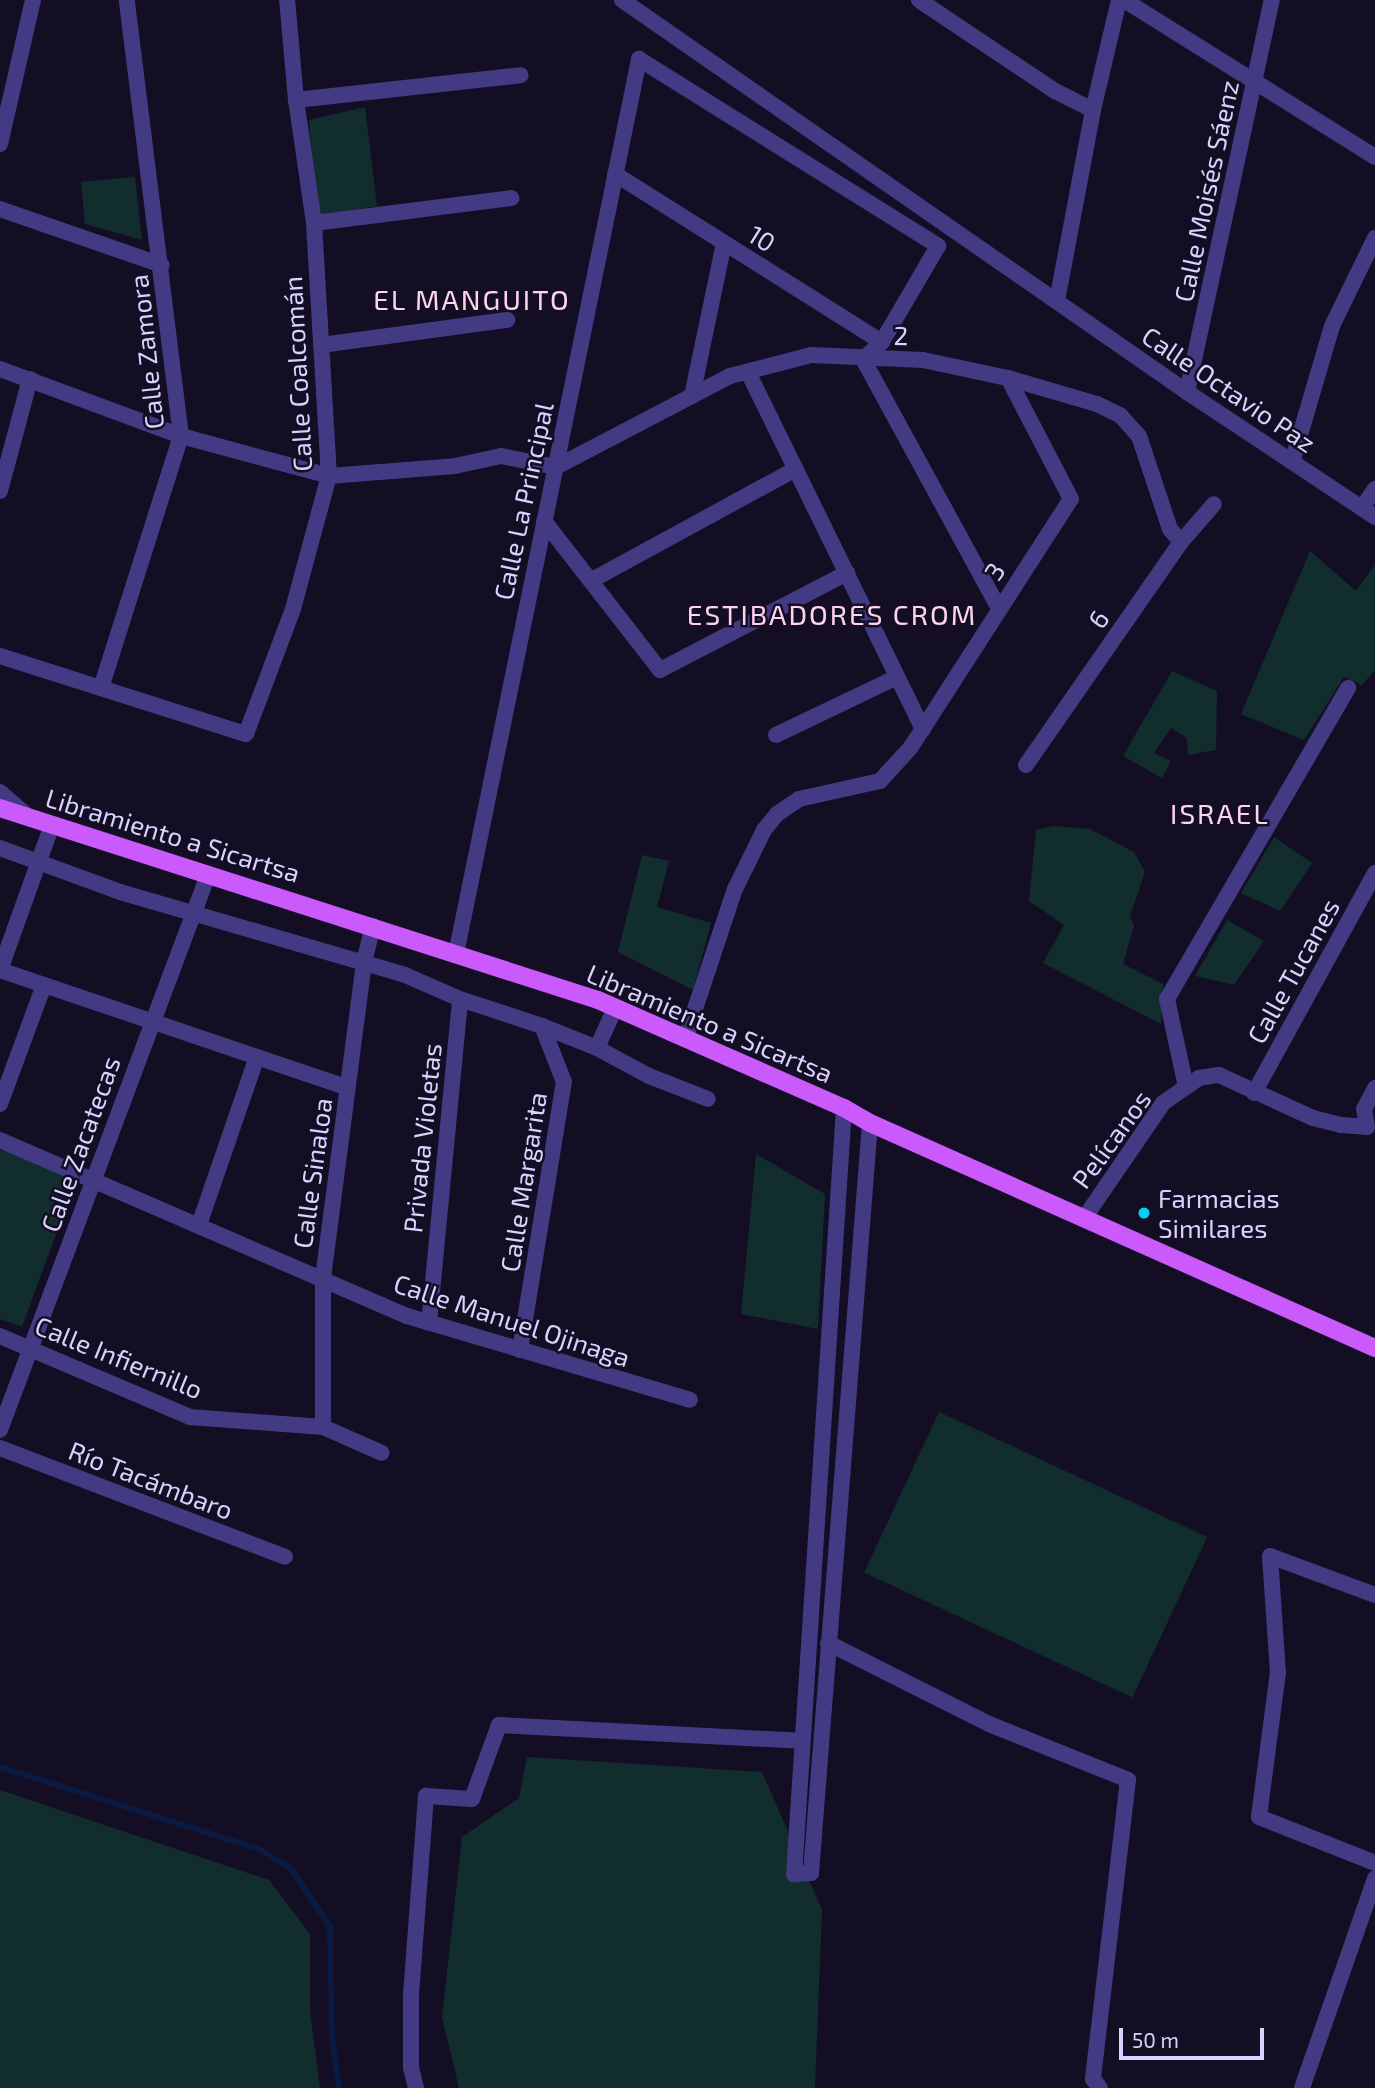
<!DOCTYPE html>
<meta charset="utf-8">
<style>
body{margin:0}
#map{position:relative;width:1375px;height:2088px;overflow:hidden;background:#140e24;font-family:"Exo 2",sans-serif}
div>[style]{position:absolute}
.green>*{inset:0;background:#122d2e;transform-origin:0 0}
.stream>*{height:6px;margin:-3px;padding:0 3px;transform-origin:3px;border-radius:3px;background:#0a1a41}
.street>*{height:16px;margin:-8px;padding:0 8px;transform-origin:8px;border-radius:8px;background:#423a82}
.primary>*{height:18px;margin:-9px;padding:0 9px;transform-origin:9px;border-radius:9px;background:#cb5afd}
.dots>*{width:19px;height:19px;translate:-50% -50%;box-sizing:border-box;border:4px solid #140e24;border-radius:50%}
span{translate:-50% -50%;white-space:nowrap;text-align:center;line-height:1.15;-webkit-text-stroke:5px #140e24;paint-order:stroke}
.street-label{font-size:26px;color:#dad2fe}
.poi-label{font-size:26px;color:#dad2fe}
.left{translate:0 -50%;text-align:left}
.neighbourhood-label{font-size:28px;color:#fed4ec;letter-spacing:2px}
.scale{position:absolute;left:1119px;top:2028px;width:145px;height:32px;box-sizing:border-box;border:4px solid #dad2fe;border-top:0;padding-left:9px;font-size:21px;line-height:24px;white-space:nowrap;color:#dad2fe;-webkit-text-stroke:5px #140e24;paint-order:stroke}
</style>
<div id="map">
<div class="green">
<i style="clip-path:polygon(365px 107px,377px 206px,316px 216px,309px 120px)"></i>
<i style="clip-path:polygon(135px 177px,142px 240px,85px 224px,81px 182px)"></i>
<i style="clip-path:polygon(1310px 551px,1356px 591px,1375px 565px,1375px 670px,1362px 685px,1344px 677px,1304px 740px,1241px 714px)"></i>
<i style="clip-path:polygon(1172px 671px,1217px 691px,1216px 750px,1188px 755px,1187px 738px,1171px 728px,1154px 753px,1171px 761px,1162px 778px,1123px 756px)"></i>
<i style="clip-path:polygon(1054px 826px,1090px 829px,1134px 852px,1145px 872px,1130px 916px,1134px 926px,1123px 964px,1163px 984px,1161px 1024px,1043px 963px,1064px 925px,1029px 901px,1036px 830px)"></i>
<i style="clip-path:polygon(1274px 837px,1312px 863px,1280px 911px,1241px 893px)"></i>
<i style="clip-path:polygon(642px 855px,669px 861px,657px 907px,711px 923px,693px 990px,618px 952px)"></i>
<i style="clip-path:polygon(1227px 920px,1264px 941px,1234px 985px,1195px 976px)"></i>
<i style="clip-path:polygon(0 1149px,77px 1177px,22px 1327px,0 1319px)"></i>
<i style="clip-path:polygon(756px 1154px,825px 1194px,818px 1329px,741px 1314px)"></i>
<i style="left:939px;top:1412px;width:296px;height:177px;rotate:25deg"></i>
<i style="clip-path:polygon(527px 1757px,762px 1772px,822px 1910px,815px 2088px,459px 2088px,442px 2017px,462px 1837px,519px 1798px)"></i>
<i style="clip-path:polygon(0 1790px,269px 1880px,310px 1934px,310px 2011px,320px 2088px,0 2088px)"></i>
</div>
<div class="stream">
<i style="left:0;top:1767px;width:272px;rotate:17.6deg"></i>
<i style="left:259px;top:1849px;width:39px;rotate:32deg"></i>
<i style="left:292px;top:1870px;width:68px;rotate:55.8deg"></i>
<i style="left:330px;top:1926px;width:111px;rotate:89deg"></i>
<i style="left:332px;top:2037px;width:51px;rotate:82.2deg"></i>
</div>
<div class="street">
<i style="left:622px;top:0;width:688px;rotate:34.75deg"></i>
<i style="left:1187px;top:392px;width:226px;rotate:33.6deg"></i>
<i style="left:919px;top:0;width:164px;rotate:33.8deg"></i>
<i style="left:1055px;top:91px;width:42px;rotate:26.6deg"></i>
<i style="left:1124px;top:0;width:296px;rotate:32deg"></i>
<i style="left:296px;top:100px;width:226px;rotate:-6.3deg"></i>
<i style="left:0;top:144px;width:148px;rotate:-77.1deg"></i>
<i style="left:615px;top:174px;width:315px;rotate:32.2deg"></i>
<i style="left:0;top:209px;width:171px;rotate:19.1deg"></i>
<i style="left:314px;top:223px;width:199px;rotate:-7.2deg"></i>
<i style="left:1057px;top:301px;width:194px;rotate:-79.3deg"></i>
<i style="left:1093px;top:110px;width:113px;rotate:-76.7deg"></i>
<i style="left:321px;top:345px;width:188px;rotate:-7.7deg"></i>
<i style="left:0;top:369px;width:193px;rotate:20.3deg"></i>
<i style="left:181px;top:436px;width:153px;rotate:15.1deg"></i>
<i style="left:329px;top:476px;width:126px;rotate:-4.5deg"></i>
<i style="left:455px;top:466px;width:47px;rotate:-12.3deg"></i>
<i style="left:501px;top:456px;width:56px;rotate:11.3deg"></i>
<i style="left:556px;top:467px;width:196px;rotate:-27.6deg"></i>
<i style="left:730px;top:376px;width:84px;rotate:-14.5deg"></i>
<i style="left:811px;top:355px;width:112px;rotate:2.6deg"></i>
<i style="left:923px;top:360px;width:87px;rotate:12deg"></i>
<i style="left:1008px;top:378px;width:93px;rotate:16.3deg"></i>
<i style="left:1097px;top:404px;width:25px;rotate:26deg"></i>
<i style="left:1120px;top:415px;width:28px;rotate:48deg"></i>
<i style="left:1139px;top:436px;width:98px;rotate:71.6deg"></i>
<i style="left:1170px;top:529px;width:17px;rotate:50deg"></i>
<i style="left:748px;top:372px;width:398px;rotate:63.9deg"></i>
<i style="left:1187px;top:392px;width:401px;rotate:-77.8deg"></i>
<i style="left:692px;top:396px;width:156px;rotate:-78.2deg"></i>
<i style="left:1292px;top:462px;width:142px;rotate:-73.6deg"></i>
<i style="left:1332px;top:326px;width:98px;rotate:-64deg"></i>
<i style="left:0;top:491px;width:116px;rotate:-75deg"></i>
<i style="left:1362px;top:508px;width:23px;rotate:-56deg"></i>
<i style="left:544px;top:521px;width:189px;rotate:52.1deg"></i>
<i style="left:660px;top:670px;width:211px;rotate:-27.4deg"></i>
<i style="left:592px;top:580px;width:232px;rotate:-28.6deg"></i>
<i style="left:0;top:656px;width:258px;rotate:17.6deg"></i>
<i style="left:246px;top:734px;width:134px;rotate:-69.4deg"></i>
<i style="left:293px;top:609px;width:138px;rotate:-74.9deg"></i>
<i style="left:329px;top:476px;width:253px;rotate:-93.4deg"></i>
<i style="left:314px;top:223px;width:124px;rotate:-98.3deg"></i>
<i style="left:296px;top:100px;width:100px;rotate:-95.1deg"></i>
<i style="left:101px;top:688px;width:264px;rotate:-72.4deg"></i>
<i style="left:181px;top:436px;width:439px;rotate:-97.1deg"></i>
<i style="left:776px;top:735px;width:134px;rotate:-25.6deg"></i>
<i style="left:1026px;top:765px;width:272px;rotate:-55.2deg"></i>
<i style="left:1181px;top:542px;width:50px;rotate:-49deg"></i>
<i style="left:0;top:792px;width:37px;rotate:41deg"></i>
<i style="left:0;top:848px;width:128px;rotate:20.1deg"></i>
<i style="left:120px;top:892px;width:297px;rotate:16.2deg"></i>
<i style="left:405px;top:975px;width:60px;rotate:23.6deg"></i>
<i style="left:460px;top:999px;width:86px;rotate:18.2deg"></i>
<i style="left:542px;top:1026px;width:59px;rotate:21.8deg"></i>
<i style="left:597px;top:1048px;width:59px;rotate:28.3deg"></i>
<i style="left:649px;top:1076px;width:63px;rotate:21.3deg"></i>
<i style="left:456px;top:954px;width:914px;rotate:-78.44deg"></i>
<i style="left:639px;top:59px;width:353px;rotate:32deg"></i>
<i style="left:938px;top:246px;width:111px;rotate:120.3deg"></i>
<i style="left:882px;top:342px;width:25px;rotate:138deg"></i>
<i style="left:863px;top:359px;width:284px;rotate:61.4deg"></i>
<i style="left:0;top:970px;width:367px;rotate:18.7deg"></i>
<i style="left:0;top:970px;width:154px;rotate:-70.3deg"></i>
<i style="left:685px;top:1039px;width:158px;rotate:-71.6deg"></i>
<i style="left:735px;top:889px;width:66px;rotate:-63.8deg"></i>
<i style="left:764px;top:830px;width:21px;rotate:-51deg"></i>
<i style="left:777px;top:814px;width:27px;rotate:-34deg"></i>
<i style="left:799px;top:799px;width:83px;rotate:-12.5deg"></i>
<i style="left:880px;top:781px;width:46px;rotate:-47.6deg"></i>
<i style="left:911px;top:747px;width:295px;rotate:-57.2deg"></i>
<i style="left:1071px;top:499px;width:136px;rotate:-117.5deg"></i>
<i style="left:597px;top:1048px;width:44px;rotate:-65.8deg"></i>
<i style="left:1186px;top:1087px;width:90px;rotate:-102.2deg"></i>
<i style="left:1167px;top:999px;width:360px;rotate:-59.8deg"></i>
<i style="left:1254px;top:1093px;width:251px;rotate:-61.2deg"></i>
<i style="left:0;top:1104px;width:127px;rotate:-69.7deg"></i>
<i style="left:844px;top:1108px;width:768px;rotate:93.73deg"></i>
<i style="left:794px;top:1874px;width:17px;rotate:-3deg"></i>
<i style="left:811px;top:1873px;width:752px;rotate:-85.5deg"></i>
<i style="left:1364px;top:1109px;width:24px;rotate:-62deg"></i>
<i style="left:0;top:1140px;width:443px;rotate:23.4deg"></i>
<i style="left:407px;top:1316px;width:295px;rotate:16.5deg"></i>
<i style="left:1085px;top:1217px;width:138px;rotate:-55.6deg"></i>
<i style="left:1163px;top:1103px;width:44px;rotate:-34.8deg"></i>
<i style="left:1199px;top:1078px;width:20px;rotate:-9deg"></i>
<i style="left:1219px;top:1075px;width:103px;rotate:24.6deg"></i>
<i style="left:1313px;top:1118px;width:29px;rotate:14deg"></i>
<i style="left:1341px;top:1125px;width:26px;rotate:4deg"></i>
<i style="left:1367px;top:1127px;width:18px;rotate:-99deg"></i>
<i style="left:199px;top:1225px;width:178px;rotate:-71deg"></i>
<i style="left:429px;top:1323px;width:325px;rotate:-84.5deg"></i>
<i style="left:0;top:1336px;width:207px;rotate:23.1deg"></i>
<i style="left:190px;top:1417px;width:133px;rotate:4.3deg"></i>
<i style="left:323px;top:1427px;width:64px;rotate:23.8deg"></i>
<i style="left:520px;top:1350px;width:272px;rotate:-80.7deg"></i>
<i style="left:564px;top:1082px;width:60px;rotate:-111.4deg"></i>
<i style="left:323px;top:1427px;width:149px;rotate:-90deg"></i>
<i style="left:323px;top:1278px;width:319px;rotate:-82.6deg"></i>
<i style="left:364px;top:962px;width:37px;rotate:-76deg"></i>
<i style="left:0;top:1430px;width:593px;rotate:-69.46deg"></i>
<i style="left:0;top:1448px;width:305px;rotate:20.9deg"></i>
<i style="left:1375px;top:1595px;width:112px;rotate:-159.6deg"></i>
<i style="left:1270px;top:1556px;width:116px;rotate:86.1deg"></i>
<i style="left:1278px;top:1672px;width:146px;rotate:97.5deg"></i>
<i style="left:1259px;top:1817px;width:125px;rotate:21.6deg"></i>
<i style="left:828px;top:1643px;width:180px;rotate:26.7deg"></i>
<i style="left:989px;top:1724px;width:150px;rotate:21.9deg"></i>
<i style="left:1128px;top:1780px;width:301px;rotate:96.7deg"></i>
<i style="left:1093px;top:2079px;width:11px;rotate:52deg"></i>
<i style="left:416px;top:2088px;width:21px;rotate:-104deg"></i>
<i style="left:411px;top:2068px;width:73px;rotate:-90deg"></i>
<i style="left:411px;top:1995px;width:200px;rotate:-85.7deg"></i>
<i style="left:426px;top:1796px;width:46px;rotate:3.7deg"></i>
<i style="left:472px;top:1799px;width:79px;rotate:-70deg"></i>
<i style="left:499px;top:1725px;width:303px;rotate:3deg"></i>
<i style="left:1302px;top:2088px;width:222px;rotate:-70.8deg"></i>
</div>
<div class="primary">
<i style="left:0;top:808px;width:628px;rotate:17.8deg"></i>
<i style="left:598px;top:1000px;width:269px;rotate:23.7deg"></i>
<i style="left:844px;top:1108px;width:30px;rotate:30deg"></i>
<i style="left:870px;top:1123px;width:553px;rotate:24.02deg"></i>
</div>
<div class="dots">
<i style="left:1144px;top:1213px;background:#03d0f9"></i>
</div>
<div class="street-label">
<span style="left:1206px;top:191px;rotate:-78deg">Calle Moisés Sáenz</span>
<span style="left:762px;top:238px;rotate:32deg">10</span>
<span style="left:901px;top:335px;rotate:1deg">2</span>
<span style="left:146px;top:352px;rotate:-96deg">Calle Zamora</span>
<span style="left:297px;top:374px;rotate:-93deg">Calle Coalcomán</span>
<span style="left:1229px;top:389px;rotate:34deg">Calle Octavio Paz</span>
<span style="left:523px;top:501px;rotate:-78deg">Calle La Principal</span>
<span style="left:994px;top:571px;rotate:-57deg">3</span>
<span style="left:1098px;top:619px;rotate:-55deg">6</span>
<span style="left:173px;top:835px;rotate:17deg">Libramiento a Sicartsa</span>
<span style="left:1293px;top:971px;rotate:-61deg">Calle Tucanes</span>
<span style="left:710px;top:1023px;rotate:23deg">Libramiento a Sicartsa</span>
<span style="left:422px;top:1138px;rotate:-84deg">Privada Violetas</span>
<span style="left:1111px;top:1139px;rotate:-54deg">Pelícanos</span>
<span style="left:80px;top:1144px;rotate:-70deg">Calle Zacatecas</span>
<span style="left:312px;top:1173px;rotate:-82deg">Calle Sinaloa</span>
<span style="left:523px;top:1182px;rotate:-81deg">Calle Margarita</span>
<span style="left:512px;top:1320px;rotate:18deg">Calle Manuel Ojinaga</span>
<span style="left:119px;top:1357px;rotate:22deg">Calle Infiernillo</span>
<span style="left:151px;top:1480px;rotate:21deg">Río Tacámbaro</span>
</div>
<div class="poi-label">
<span class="left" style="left:1158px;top:1213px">Farmacias<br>Similares</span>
</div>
<div class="neighbourhood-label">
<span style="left:472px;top:299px">EL MANGUITO</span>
<span style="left:832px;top:614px">ESTIBADORES CROM</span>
<span style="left:1220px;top:813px">ISRAEL</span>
</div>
<div class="scale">50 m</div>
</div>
